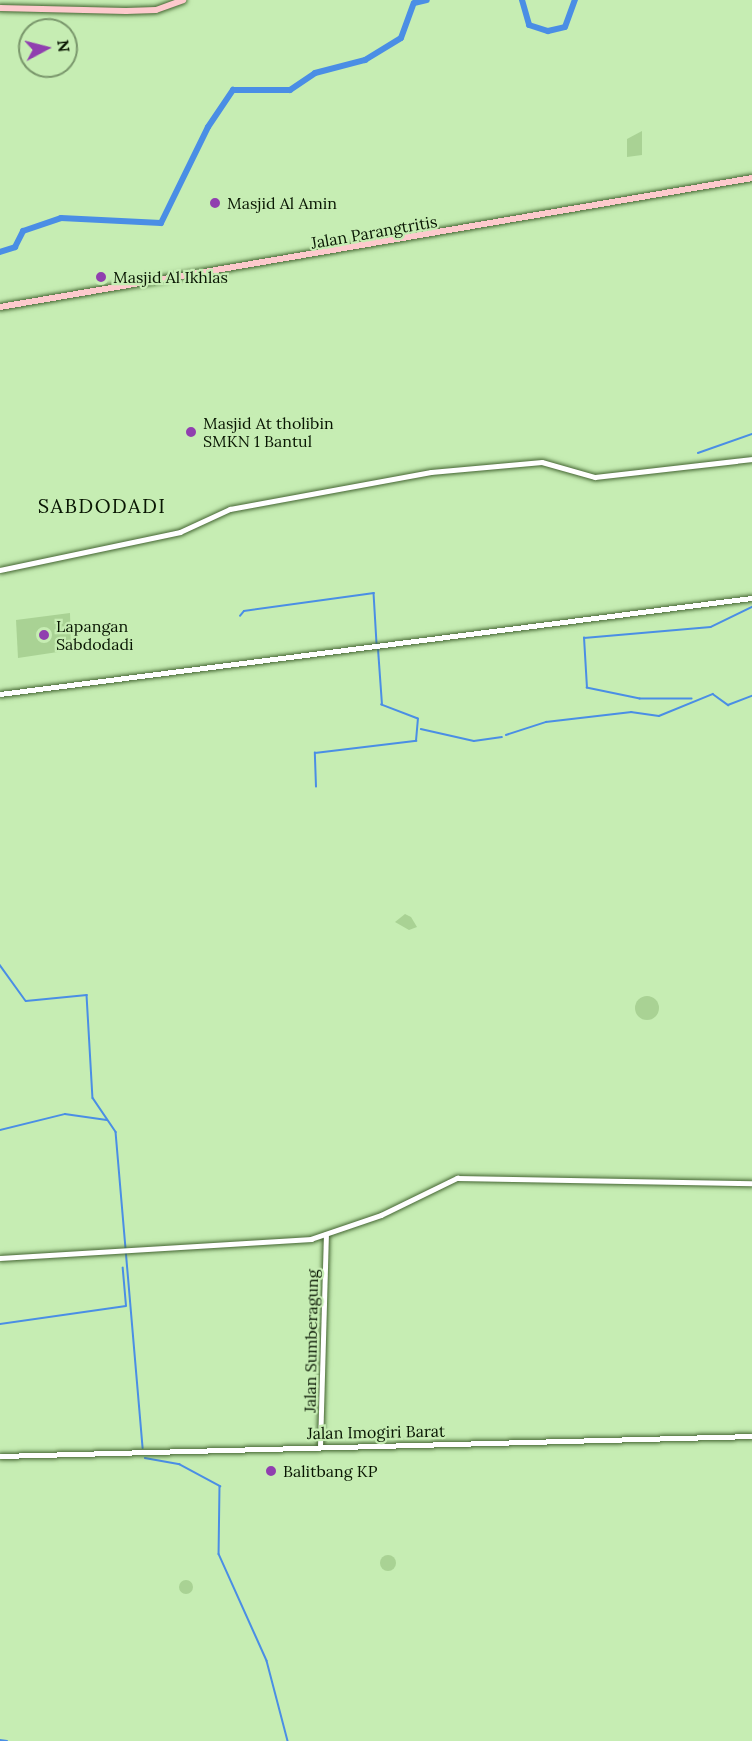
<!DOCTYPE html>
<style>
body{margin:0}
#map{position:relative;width:752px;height:1741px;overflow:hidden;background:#c6edb3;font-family:Lora,serif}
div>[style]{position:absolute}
.green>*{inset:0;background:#a9d294}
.round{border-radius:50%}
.stream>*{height:1.5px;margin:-0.75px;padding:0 0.75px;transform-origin:0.75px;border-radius:0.75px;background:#4a8ee5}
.river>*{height:6px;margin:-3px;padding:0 3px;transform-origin:3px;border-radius:3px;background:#4a8ee5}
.roads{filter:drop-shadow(0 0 2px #446532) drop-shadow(0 0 2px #446532)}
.tertiary>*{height:4.5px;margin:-2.25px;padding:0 2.25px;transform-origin:2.25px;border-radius:2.25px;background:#fff}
.secondary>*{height:5px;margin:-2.5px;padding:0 2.5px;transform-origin:2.5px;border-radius:2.5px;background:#fff}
.primary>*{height:6px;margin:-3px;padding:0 3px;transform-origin:3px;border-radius:3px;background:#fdcacd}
.dots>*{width:16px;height:16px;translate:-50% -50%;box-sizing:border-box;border:3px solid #c6edb3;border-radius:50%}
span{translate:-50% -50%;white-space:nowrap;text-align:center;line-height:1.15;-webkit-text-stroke:4.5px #c6edb3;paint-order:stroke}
.poi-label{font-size:16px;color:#081502}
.left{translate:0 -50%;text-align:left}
.street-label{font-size:16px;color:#081502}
.quarter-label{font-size:20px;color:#081502;letter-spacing:1.5px}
.north{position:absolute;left:18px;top:18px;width:60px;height:60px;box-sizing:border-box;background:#c6edb3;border:2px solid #7a976c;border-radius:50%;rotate:83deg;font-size:16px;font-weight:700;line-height:24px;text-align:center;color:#081502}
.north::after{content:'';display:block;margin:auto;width:21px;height:27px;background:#903faf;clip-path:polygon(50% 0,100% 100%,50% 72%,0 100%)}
</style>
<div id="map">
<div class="green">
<i style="clip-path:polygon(642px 131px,642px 155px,627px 157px,627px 139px)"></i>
<i style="clip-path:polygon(70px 613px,71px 650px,18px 658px,16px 620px)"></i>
<i style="clip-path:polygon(405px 914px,411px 917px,417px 927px,409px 930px,395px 922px)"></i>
<i class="round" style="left:635px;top:996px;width:24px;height:24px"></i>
<i class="round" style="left:380px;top:1555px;width:16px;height:16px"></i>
<i class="round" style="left:179px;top:1580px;width:14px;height:14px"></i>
</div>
<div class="stream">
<i style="left:698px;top:453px;width:57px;rotate:-19.4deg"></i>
<i style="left:240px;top:616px;width:6px;rotate:-51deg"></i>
<i style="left:244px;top:611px;width:131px;rotate:-7.9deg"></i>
<i style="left:374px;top:593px;width:51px;rotate:86.6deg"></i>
<i style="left:692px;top:699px;width:52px;rotate:180deg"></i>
<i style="left:640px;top:699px;width:54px;rotate:-168.3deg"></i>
<i style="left:587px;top:688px;width:50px;rotate:-93.4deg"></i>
<i style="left:584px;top:638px;width:127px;rotate:-5deg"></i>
<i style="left:711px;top:627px;width:46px;rotate:-26deg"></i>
<i style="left:421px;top:729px;width:54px;rotate:12.8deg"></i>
<i style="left:474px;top:741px;width:28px;rotate:-8deg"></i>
<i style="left:506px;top:735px;width:42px;rotate:-18deg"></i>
<i style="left:546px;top:722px;width:86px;rotate:-6.7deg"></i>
<i style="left:631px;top:712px;width:28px;rotate:8deg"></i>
<i style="left:659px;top:716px;width:58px;rotate:-22.2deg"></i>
<i style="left:713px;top:694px;width:19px;rotate:36deg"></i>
<i style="left:728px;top:705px;width:26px;rotate:-21deg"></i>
<i style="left:316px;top:787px;width:34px;rotate:-92deg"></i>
<i style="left:315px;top:753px;width:102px;rotate:-6.8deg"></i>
<i style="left:416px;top:741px;width:22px;rotate:-85deg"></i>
<i style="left:418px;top:719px;width:39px;rotate:-159deg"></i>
<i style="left:382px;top:705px;width:56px;rotate:-94.1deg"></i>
<i style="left:0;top:965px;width:44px;rotate:54.2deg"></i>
<i style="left:26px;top:1001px;width:61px;rotate:-5.6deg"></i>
<i style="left:87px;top:995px;width:103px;rotate:86.7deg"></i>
<i style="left:93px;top:1098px;width:41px;rotate:55.9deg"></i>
<i style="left:116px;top:1132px;width:317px;rotate:85.1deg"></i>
<i style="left:0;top:1130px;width:67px;rotate:-13.8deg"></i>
<i style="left:65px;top:1114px;width:42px;rotate:8.1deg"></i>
<i style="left:0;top:1324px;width:127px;rotate:-8.1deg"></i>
<i style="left:126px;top:1306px;width:38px;rotate:-95deg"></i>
<i style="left:145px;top:1458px;width:35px;rotate:10deg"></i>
<i style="left:179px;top:1464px;width:47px;rotate:28.2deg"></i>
<i style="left:220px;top:1486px;width:68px;rotate:90.8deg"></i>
<i style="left:219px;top:1554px;width:117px;rotate:65.8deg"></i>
<i style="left:267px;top:1661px;width:83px;rotate:75.3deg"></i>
<i style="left:0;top:1740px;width:7px;rotate:8deg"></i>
</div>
<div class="river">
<i style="left:522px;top:0;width:26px;rotate:74deg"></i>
<i style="left:529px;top:25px;width:20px;rotate:18deg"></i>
<i style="left:548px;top:31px;width:17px;rotate:-13deg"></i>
<i style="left:565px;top:27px;width:29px;rotate:-70deg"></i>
<i style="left:0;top:252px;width:16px;rotate:-18deg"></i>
<i style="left:15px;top:247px;width:18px;rotate:-63deg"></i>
<i style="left:23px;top:231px;width:40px;rotate:-18.9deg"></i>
<i style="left:61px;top:218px;width:100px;rotate:2.9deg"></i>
<i style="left:161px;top:223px;width:107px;rotate:-63.9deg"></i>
<i style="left:208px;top:127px;width:45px;rotate:-56deg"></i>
<i style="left:233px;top:90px;width:57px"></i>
<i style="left:290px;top:90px;width:30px;rotate:-34deg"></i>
<i style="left:315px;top:73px;width:52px;rotate:-14.6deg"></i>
<i style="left:365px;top:60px;width:42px;rotate:-31.4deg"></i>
<i style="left:401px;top:38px;width:37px;rotate:-70deg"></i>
<i style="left:414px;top:3px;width:13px;rotate:-13deg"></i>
</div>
<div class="roads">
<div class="tertiary">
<i style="left:0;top:570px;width:184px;rotate:-11.9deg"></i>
<i style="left:180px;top:532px;width:55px;rotate:-24.7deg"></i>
<i style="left:230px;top:509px;width:204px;rotate:-10.4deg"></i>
<i style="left:431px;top:472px;width:111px;rotate:-5.1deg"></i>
<i style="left:542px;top:462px;width:55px;rotate:15.8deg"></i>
<i style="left:595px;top:477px;width:158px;rotate:-6.5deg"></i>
<i style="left:0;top:694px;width:758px;rotate:-7.28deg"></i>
<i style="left:0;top:1258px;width:312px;rotate:-3.5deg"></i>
<i style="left:311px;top:1239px;width:74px;rotate:-18.9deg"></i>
<i style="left:381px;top:1215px;width:85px;rotate:-26deg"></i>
<i style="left:457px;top:1178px;width:295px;rotate:1deg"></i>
<i style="left:320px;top:1447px;width:212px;rotate:-88.4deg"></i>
</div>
<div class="secondary">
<i style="left:0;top:1456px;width:752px;rotate:-1.52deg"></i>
</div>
<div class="primary">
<i style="left:0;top:8px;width:126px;rotate:1.4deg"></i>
<i style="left:126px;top:11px;width:30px;rotate:-2deg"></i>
<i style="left:156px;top:10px;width:29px;rotate:-20deg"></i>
<i style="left:0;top:307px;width:763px;rotate:-9.73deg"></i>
</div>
</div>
<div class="dots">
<i style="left:215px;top:203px;background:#903faf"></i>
<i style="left:101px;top:277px;background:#903faf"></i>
<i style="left:191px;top:432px;background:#903faf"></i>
<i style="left:44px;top:635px;background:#903faf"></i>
<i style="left:271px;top:1471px;background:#903faf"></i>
</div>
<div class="poi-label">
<span class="left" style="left:227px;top:203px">Masjid Al Amin</span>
<span class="left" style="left:113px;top:277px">Masjid Al Ikhlas</span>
<span class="left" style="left:203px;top:432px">Masjid At tholibin<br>SMKN 1 Bantul</span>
<span class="left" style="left:56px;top:635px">Lapangan<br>Sabdodadi</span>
<span class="left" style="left:283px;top:1471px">Balitbang KP</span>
</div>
<div class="street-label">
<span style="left:374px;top:232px;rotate:-10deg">Jalan Parangtritis</span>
<span style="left:311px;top:1341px;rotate:-89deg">Jalan Sumberagung</span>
<span style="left:376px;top:1432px;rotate:-1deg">Jalan Imogiri Barat</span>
</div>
<div class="quarter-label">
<span style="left:102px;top:505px">SABDODADI</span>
</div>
<div class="north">N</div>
</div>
